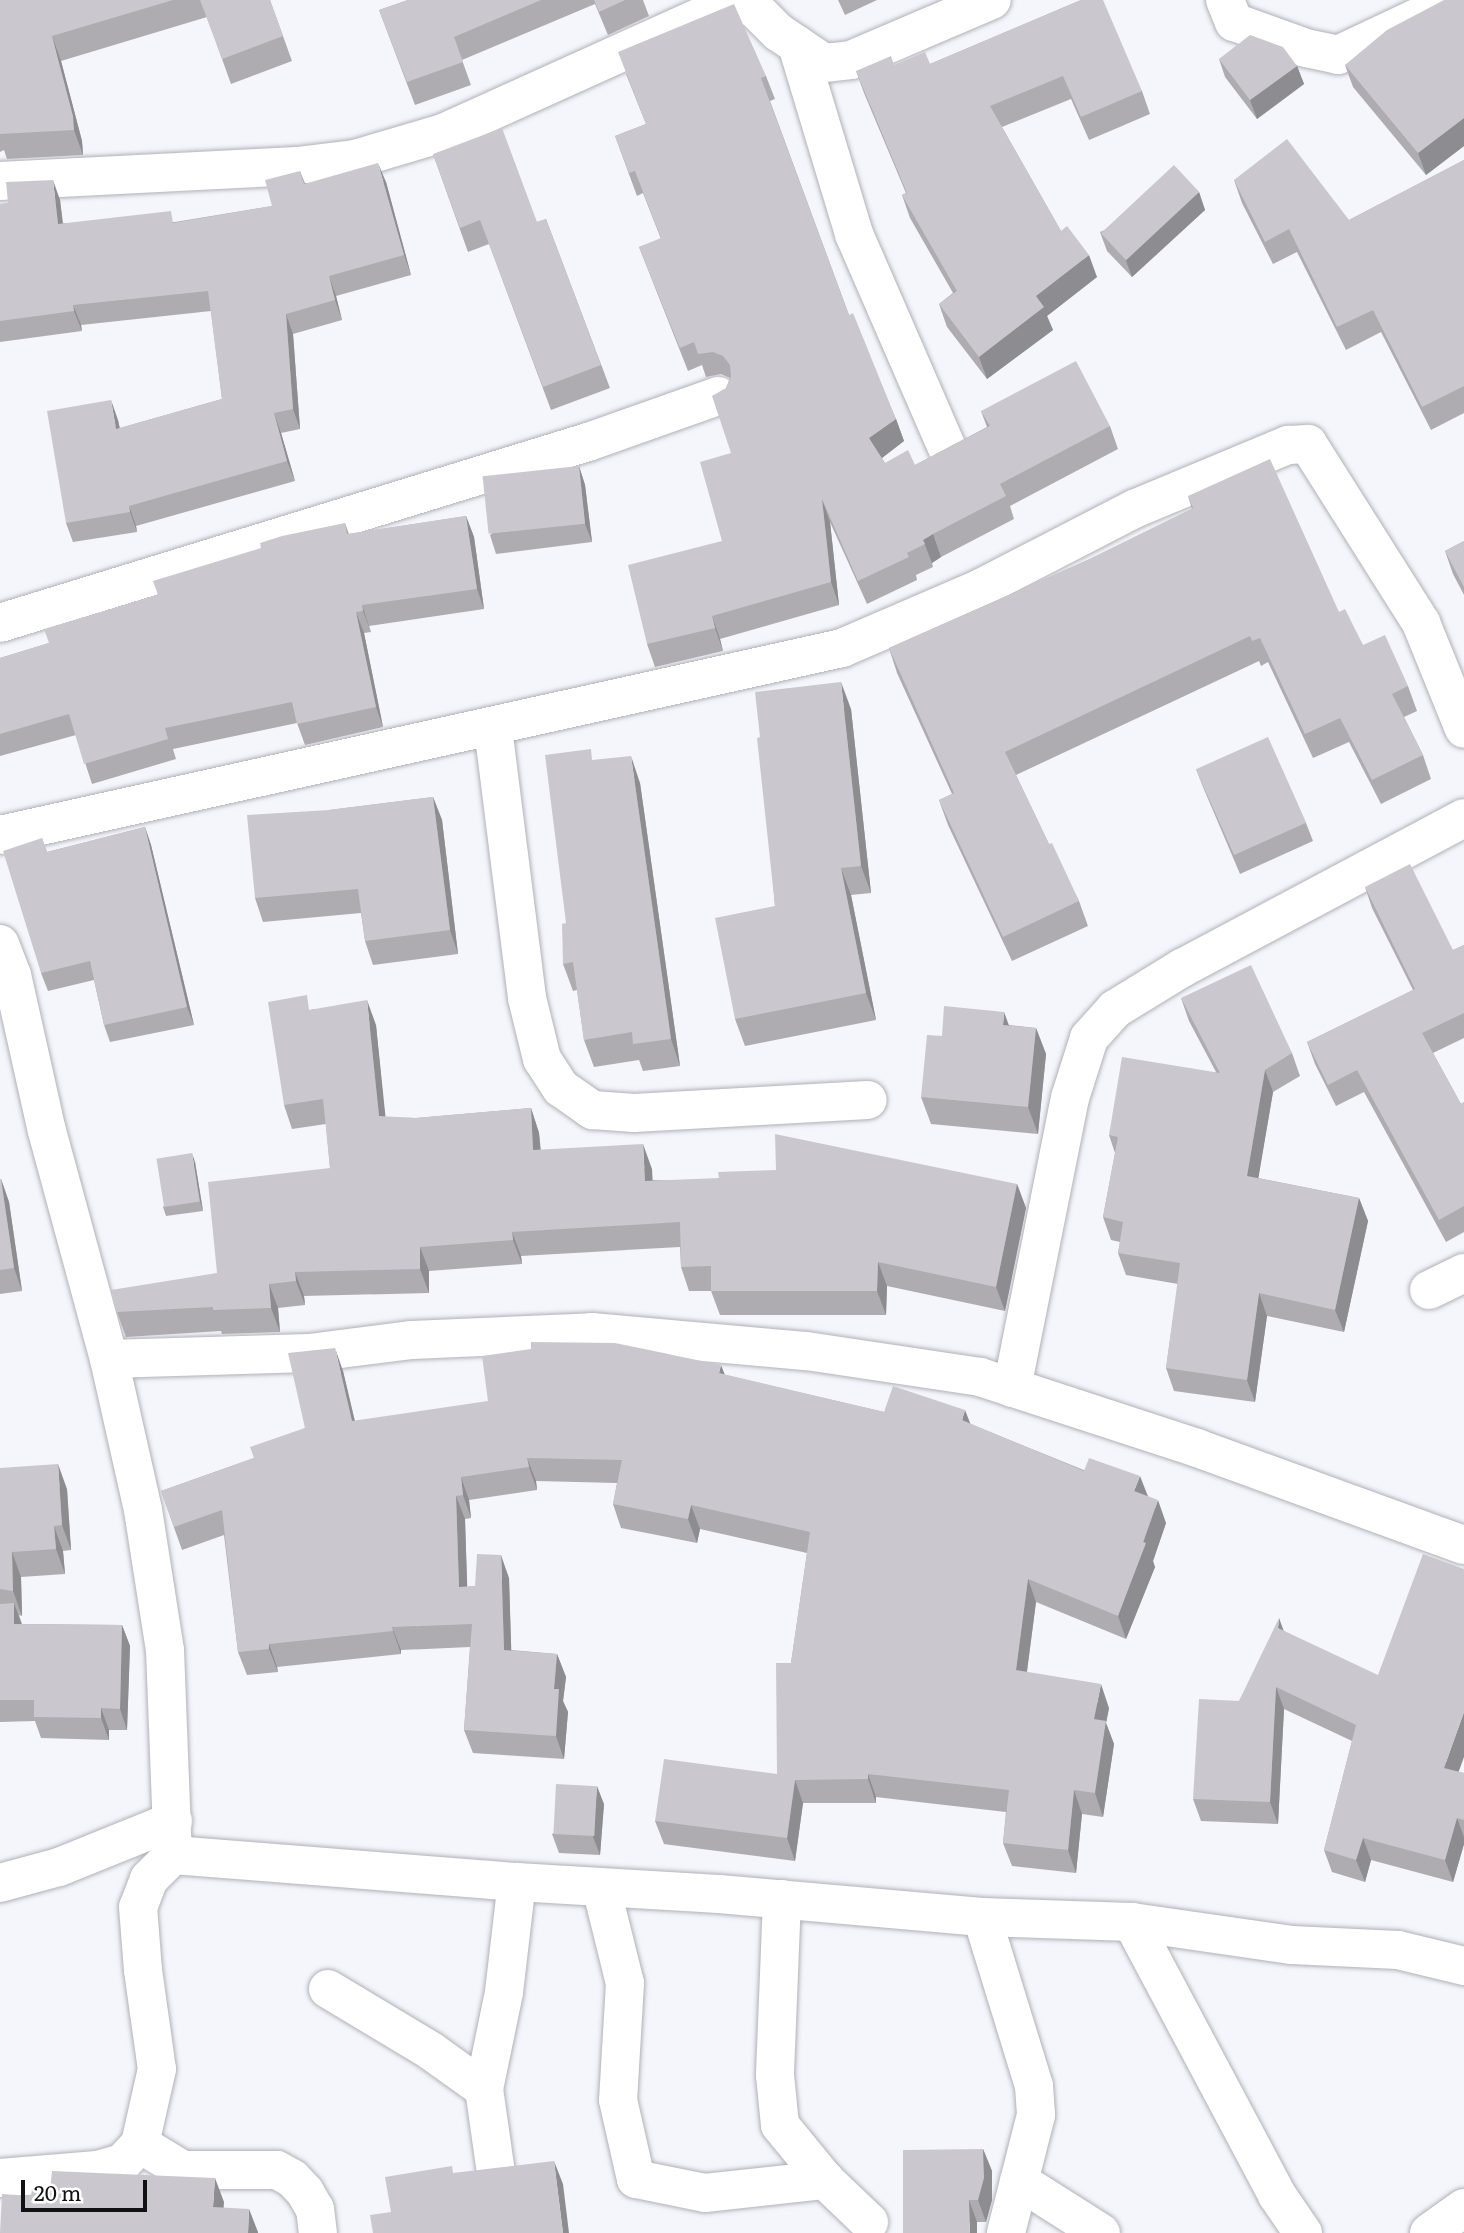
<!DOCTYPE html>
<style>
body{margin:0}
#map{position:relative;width:1464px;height:2233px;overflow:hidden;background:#f4f6fc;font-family:Literata,serif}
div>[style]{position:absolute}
.roads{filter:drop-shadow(0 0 2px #b0b1b7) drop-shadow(0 0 2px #b0b1b7)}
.minor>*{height:38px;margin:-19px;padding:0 19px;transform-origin:19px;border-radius:19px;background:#fff}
.wall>*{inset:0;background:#aeacb1}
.shaded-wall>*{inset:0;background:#8d8c90}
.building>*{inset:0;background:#cac8ce;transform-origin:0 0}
span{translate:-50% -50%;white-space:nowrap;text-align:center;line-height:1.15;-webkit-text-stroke:7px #fff;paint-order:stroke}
.scale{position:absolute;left:21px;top:2180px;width:126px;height:32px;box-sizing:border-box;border:4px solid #101113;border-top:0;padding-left:9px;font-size:21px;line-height:24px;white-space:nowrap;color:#101113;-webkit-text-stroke:5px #fff;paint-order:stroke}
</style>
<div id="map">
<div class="roads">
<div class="minor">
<i style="left:1225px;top:0;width:24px;rotate:68deg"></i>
<i style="left:1234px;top:22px;width:77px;rotate:19.9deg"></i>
<i style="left:1306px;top:48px;width:33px;rotate:12deg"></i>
<i style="left:1338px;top:55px;width:101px;rotate:-25.3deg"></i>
<i style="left:1429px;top:12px;width:22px;rotate:-34deg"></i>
<i style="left:797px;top:45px;width:197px;rotate:73.2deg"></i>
<i style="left:854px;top:234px;width:233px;rotate:66.5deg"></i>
<i style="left:0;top:181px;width:297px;rotate:-2.9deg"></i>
<i style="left:297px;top:166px;width:58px;rotate:-6.9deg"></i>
<i style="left:355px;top:159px;width:92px;rotate:-16.5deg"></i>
<i style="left:443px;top:133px;width:316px;rotate:-24.3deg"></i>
<i style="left:731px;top:3px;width:10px;rotate:-6deg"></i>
<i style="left:741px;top:2px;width:16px;rotate:27deg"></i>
<i style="left:755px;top:9px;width:33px;rotate:45deg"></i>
<i style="left:778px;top:32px;width:55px;rotate:34deg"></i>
<i style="left:824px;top:63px;width:27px;rotate:-6deg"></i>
<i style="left:851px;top:60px;width:153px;rotate:-23.1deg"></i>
<i style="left:0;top:623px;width:615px;rotate:-17.11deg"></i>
<i style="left:588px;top:442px;width:138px;rotate:-19.5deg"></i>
<i style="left:493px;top:728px;width:272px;rotate:82.8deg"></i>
<i style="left:527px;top:998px;width:63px;rotate:76.2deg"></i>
<i style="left:542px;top:1059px;width:35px;rotate:57deg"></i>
<i style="left:561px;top:1088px;width:39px;rotate:35deg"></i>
<i style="left:593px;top:1110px;width:41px;rotate:4.2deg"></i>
<i style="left:634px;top:1113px;width:234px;rotate:-3.2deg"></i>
<i style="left:0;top:835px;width:863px;rotate:-12.52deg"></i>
<i style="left:842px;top:648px;width:151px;rotate:-23.3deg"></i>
<i style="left:981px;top:588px;width:172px;rotate:-27.3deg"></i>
<i style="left:1134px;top:509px;width:167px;rotate:-22.6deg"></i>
<i style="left:1288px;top:445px;width:20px;rotate:-3deg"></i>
<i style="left:1308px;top:444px;width:212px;rotate:57.7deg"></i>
<i style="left:1421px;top:623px;width:114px;rotate:67.9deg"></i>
<i style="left:0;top:944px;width:33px;rotate:69deg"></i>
<i style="left:12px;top:975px;width:160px;rotate:77.4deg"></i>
<i style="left:47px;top:1131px;width:236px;rotate:74.8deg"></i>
<i style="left:109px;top:1359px;width:155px;rotate:77.3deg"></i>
<i style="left:143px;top:1510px;width:142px;rotate:81.1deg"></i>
<i style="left:165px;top:1650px;width:205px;rotate:87.8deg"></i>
<i style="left:173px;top:1855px;width:34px;rotate:135deg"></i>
<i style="left:149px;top:1879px;width:30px;rotate:111deg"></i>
<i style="left:138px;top:1907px;width:63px;rotate:85.5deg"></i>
<i style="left:143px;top:1970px;width:100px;rotate:82deg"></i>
<i style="left:157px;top:2069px;width:77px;rotate:102.8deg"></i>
<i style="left:140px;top:2144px;width:26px;rotate:133deg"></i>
<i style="left:122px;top:2163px;width:26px;rotate:164deg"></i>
<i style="left:97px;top:2170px;width:97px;rotate:175.3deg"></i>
<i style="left:1429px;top:1290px;width:39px;rotate:-26deg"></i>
<i style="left:109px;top:1359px;width:200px;rotate:-1.7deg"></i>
<i style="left:309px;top:1353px;width:104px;rotate:-7.2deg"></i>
<i style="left:412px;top:1340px;width:180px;rotate:-2.5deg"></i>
<i style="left:592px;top:1332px;width:216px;rotate:5.1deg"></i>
<i style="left:807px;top:1351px;width:175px;rotate:8.5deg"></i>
<i style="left:980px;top:1377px;width:228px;rotate:18.1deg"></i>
<i style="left:1197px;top:1448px;width:284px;rotate:20deg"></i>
<i style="left:1012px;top:1388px;width:296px;rotate:-78.7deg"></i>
<i style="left:1070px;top:1098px;width:63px;rotate:-72.4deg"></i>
<i style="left:1089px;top:1038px;width:39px;rotate:-48deg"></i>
<i style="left:1115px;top:1009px;width:79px;rotate:-31.5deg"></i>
<i style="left:1182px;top:968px;width:319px;rotate:-28deg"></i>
<i style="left:173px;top:1855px;width:345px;rotate:4.5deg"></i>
<i style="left:517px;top:1882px;width:202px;rotate:3.4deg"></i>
<i style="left:719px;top:1894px;width:264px;rotate:5deg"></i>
<i style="left:982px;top:1917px;width:150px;rotate:1.9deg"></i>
<i style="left:1132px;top:1922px;width:162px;rotate:8.2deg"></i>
<i style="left:1292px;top:1945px;width:106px;rotate:2.7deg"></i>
<i style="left:1398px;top:1950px;width:68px;rotate:13.6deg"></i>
<i style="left:0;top:1883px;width:61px;rotate:-15.2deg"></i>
<i style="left:59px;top:1867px;width:123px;rotate:-22deg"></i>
<i style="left:601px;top:1887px;width:99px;rotate:76deg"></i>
<i style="left:625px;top:1983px;width:117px;rotate:93.4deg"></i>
<i style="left:618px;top:2100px;width:81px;rotate:77.2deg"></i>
<i style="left:636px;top:2179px;width:70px;rotate:11.5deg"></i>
<i style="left:705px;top:2193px;width:121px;rotate:-6.2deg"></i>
<i style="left:782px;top:1899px;width:176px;rotate:92.3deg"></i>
<i style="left:775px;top:2075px;width:50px;rotate:84.3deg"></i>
<i style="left:780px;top:2125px;width:71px;rotate:50.7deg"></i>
<i style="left:825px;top:2180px;width:61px;rotate:43.7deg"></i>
<i style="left:982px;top:1917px;width:177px;rotate:72.9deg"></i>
<i style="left:1034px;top:2086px;width:29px;rotate:86deg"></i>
<i style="left:1036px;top:2115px;width:122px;rotate:104.3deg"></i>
<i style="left:1132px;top:1922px;width:309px;rotate:62deg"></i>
<i style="left:1277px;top:2195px;width:46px;rotate:55.6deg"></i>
<i style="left:328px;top:1989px;width:120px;rotate:31deg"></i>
<i style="left:431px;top:2051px;width:65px;rotate:35.6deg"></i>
<i style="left:140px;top:2144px;width:50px;rotate:31.2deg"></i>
<i style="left:183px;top:2170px;width:94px"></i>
<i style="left:277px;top:2170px;width:18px;rotate:29deg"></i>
<i style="left:293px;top:2179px;width:18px;rotate:47deg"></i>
<i style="left:305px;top:2192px;width:20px;rotate:60deg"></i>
<i style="left:315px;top:2209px;width:24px;rotate:83deg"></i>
<i style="left:496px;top:2173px;width:85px;rotate:-98.1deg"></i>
<i style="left:484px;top:2089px;width:99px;rotate:-78.3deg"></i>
<i style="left:504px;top:1992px;width:111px;rotate:-83.3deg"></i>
<i style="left:1019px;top:2181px;width:97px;rotate:32.4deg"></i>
<i style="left:1429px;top:2233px;width:43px;rotate:-35.5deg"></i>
</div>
</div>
<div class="wall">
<i style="clip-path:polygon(0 0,270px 0,292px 61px,231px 84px,207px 17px,61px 61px,82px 141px,83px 155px,7px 159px,4px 150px,0 152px)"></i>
<i style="clip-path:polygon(408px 0,643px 0,649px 16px,608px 35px,595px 4px,462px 60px,471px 85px,415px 105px,379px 10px)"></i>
<i style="clip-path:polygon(838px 0,877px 0,845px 15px)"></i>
<i style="clip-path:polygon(1081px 0,1142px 91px,1150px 114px,1089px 140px,1071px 99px,1002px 127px,1061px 231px,1097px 277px,1047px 316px,1053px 330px,987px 379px,947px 327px,939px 304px,953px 293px,910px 218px,902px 195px,906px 193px,864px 93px,856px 71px,894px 65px,930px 64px)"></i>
<i style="clip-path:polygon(1464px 0,1464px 146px,1426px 175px,1353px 87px,1345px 65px)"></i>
<i style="clip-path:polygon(1219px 59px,1297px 66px,1304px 84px,1257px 119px,1225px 77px)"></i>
<i style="clip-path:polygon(626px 74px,766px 76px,775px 99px,770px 101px,849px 315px,896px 419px,904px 441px,882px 458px,885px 463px,915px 465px,987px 427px,981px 411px,1110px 426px,1118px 449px,1010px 506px,1014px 519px,941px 557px,932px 563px,933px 567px,916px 575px,917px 580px,867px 604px,830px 522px,839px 605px,720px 639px,723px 651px,655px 667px,647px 644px,722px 541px,731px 453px,726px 388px,730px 378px,721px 374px,706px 377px,702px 365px,688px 371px,639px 247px,661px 239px,643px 193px,637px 196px,615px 136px,646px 124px)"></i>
<i style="clip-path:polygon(433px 154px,537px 222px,546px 219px,610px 388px,551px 410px,489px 244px,468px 252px)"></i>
<i style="clip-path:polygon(1464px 160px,1464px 413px,1431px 430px,1381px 332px,1346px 350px,1297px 252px,1273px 264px,1242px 203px,1234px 180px,1349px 220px)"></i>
<i style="clip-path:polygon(300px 171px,305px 183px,386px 182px,411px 275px,336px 296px,342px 320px,293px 334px,300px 429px,281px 433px,295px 481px,136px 526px,137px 532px,73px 542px,66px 523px,118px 420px,120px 428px,222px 399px,211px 311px,81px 325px,82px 331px,0 342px,0 204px,60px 200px,63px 223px,175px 222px,272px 206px)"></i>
<i style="clip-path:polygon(1199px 192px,1205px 210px,1132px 277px,1107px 251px,1100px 232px)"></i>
<i style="clip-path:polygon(579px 466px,585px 485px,592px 542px,496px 554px,490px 535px)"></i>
<i style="clip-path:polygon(1188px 496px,1339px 612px,1363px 645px,1408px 686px,1417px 711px,1404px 717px,1423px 755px,1431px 779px,1381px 804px,1349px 742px,1313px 758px,1268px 662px,1261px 666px,1259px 661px,1016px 775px,1049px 844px,1079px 901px,1088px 926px,1012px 961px,948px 825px,939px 800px,952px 794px,897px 673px,889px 648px,1090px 559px,1192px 509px)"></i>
<i style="clip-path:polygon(466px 516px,474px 537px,484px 609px,369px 626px,371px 632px,364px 633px,383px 727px,305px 745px,297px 723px,173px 749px,176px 759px,92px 784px,76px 735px,0 756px,0 658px,49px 643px,158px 595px,345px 523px,349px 534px)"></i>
<i style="clip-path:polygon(1464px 541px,1464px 595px,1453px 574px,1445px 551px)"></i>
<i style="clip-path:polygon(851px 709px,871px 893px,851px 895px,876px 1020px,745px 1046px,735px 1019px,775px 906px,760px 737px)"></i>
<i style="clip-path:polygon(595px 760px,640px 783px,680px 1066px,643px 1071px,639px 1060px,594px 1067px,584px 1040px,577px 990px,573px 991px,563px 964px,566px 923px)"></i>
<i style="clip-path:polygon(1196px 769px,1306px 823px,1313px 841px,1240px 874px,1203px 787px)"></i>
<i style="clip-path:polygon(433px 797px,442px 820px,458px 954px,373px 965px,365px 941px,361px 913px,263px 922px,255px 898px,329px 810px)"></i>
<i style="clip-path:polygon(145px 827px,151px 845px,194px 1025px,110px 1042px,104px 1025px,94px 980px,48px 991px,41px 973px,42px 838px,47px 852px)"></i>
<i style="clip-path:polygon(1365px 887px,1453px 950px,1464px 945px,1464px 1038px,1433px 1053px,1461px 1104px,1464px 1102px,1464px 1232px,1446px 1242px,1364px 1092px,1336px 1106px,1315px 1064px,1307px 1042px,1413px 990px,1372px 908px)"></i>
<i style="clip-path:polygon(1181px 998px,1292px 1053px,1300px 1076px,1273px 1092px,1258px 1178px,1359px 1198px,1368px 1221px,1344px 1332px,1267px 1316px,1255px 1402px,1174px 1391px,1166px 1368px,1178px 1284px,1126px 1275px,1118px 1253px,1120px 1242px,1111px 1240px,1103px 1217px,1115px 1153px,1109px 1135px,1216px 1072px,1189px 1021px)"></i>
<i style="clip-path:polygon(312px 1009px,376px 1025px,385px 1117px,416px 1118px,531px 1108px,539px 1133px,541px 1150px,652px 1169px,652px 1180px,1017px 1184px,1026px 1208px,1005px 1311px,887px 1286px,886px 1315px,720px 1315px,711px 1291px,689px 1291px,681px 1267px,680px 1247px,521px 1256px,522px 1264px,429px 1271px,429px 1293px,304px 1296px,305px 1305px,278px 1308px,280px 1332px,222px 1334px,221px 1331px,126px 1337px,117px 1312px,217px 1273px,330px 1168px,326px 1124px,292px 1129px,284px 1105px)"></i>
<i style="clip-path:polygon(1009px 1025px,1036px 1028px,1046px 1054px,1038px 1134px,931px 1124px,921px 1097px,942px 1036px)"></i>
<i style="clip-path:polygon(195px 1162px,203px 1211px,166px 1216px,163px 1207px)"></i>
<i style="clip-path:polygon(0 1179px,1px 1179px,9px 1202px,22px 1291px,0 1294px)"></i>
<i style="clip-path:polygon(343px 1371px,355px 1421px,725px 1375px,884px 1412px,970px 1424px,1148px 1496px,1166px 1523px,1153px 1561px,1155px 1567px,1126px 1639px,1036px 1602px,1027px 1672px,1109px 1708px,1106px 1723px,1114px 1744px,1103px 1817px,1082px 1814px,1076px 1873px,1012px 1866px,1003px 1843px,1006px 1812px,876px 1797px,876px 1803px,803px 1803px,795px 1861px,664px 1844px,655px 1821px,777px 1774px,791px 1663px,807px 1553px,700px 1529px,697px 1543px,621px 1528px,613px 1504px,617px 1483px,536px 1481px,537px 1490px,469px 1500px,471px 1518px,465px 1519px,467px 1587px,475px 1586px,509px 1578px,511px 1650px,557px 1654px,566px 1677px,563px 1701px,568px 1712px,564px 1759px,473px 1753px,464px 1730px,470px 1647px,401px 1650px,401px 1654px,277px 1667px,278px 1672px,247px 1675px,238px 1652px,224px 1535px,182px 1550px,161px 1491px,254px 1458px,305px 1428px)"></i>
<i style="clip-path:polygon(0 1468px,67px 1489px,71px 1550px,63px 1551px,65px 1574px,21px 1577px,22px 1616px,19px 1615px,22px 1624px,122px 1625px,130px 1646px,127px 1730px,109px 1730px,109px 1740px,41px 1738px,35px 1721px,0 1722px)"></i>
<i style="clip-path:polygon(1283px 1630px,1459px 1772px,1464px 1773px,1464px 1844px,1453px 1882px,1371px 1860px,1365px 1882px,1332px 1872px,1324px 1850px,1352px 1741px,1284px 1709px,1278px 1824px,1201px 1821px,1193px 1799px,1239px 1701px)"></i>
<i style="clip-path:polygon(604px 1804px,600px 1855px,559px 1853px,552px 1834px)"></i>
<i style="clip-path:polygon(983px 2149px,992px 2171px,992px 2200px,986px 2222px,977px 2222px,903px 2233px)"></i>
</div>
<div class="shaded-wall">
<i style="clip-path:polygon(52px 36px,61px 61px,82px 141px,83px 155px,74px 130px)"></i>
<i style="clip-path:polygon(1297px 66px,1304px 84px,1257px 119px,1250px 100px)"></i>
<i style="clip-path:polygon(1464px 118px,1464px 146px,1426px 175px,1418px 153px)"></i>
<i style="clip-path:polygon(378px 163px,386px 182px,411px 275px,404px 255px)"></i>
<i style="clip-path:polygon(53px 180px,60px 200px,65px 244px,58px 224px)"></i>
<i style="clip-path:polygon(1199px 192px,1205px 210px,1132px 277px,1125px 258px)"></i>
<i style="clip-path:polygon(1089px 255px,1097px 277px,1047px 316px,1053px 330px,987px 379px,979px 357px,1036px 296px)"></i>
<i style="clip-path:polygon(329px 276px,336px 296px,342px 320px,335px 300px)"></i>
<i style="clip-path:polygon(73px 305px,81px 325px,82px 331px,74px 311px)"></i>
<i style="clip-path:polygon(286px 314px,293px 334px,300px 429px,293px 409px)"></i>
<i style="clip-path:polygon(111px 400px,118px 420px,123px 449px,116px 429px)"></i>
<i style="clip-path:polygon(274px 413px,281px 433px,295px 481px,287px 461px)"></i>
<i style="clip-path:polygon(896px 419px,904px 441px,878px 461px,869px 438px)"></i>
<i style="clip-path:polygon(579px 466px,585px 485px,592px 542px,585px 524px)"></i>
<i style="clip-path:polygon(822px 499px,830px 522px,839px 605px,831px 582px)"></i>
<i style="clip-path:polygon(129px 506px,136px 526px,137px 532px,130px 512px)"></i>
<i style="clip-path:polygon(466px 516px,474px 537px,484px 609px,477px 589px)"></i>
<i style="clip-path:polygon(933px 534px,941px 557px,932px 563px,923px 540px)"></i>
<i style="clip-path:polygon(362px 605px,371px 632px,363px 611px)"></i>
<i style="clip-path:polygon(356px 612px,364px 633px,383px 727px,376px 707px)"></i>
<i style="clip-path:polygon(712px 616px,720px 639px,723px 651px,715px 628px)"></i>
<i style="clip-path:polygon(841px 682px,851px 709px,871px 893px,861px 866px)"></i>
<i style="clip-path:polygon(631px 756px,640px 783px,680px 1066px,671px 1039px)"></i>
<i style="clip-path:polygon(433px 797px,442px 820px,458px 954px,450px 930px)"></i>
<i style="clip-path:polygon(145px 827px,151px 845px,194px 1025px,187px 1007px)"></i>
<i style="clip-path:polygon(841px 868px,851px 895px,876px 1020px,866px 993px)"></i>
<i style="clip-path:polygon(367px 1000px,376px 1025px,388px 1141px,379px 1116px)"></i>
<i style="clip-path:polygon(1004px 1012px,1014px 1039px,1003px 1025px)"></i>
<i style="clip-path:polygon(1036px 1028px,1046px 1054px,1038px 1134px,1028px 1107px)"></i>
<i style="clip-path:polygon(1265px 1070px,1273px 1092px,1255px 1198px,1247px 1176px)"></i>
<i style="clip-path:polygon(531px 1108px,539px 1133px,542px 1174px,533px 1150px)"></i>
<i style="clip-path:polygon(643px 1144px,652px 1169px,654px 1205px,645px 1181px)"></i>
<i style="clip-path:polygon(192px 1153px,195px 1162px,203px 1211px,200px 1201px)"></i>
<i style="clip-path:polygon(1px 1179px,9px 1202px,22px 1291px,14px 1268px)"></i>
<i style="clip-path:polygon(1017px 1184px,1026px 1208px,1005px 1311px,996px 1287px)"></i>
<i style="clip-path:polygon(1359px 1198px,1368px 1221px,1344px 1332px,1335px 1310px)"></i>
<i style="clip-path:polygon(512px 1232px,521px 1256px,522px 1264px,513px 1240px)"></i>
<i style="clip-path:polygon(420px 1247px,429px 1271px,429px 1293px,420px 1269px)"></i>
<i style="clip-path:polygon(878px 1262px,887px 1286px,886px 1315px,877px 1291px)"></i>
<i style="clip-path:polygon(295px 1272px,304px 1296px,305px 1305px,296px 1281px)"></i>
<i style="clip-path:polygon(269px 1284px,278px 1308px,280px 1332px,271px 1308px)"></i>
<i style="clip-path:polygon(1259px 1293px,1267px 1316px,1255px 1402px,1247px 1380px)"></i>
<i style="clip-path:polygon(335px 1348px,343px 1371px,360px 1444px,352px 1421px)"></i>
<i style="clip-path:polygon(721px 1365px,730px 1388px,719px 1373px)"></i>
<i style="clip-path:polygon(965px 1410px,974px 1433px,962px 1420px)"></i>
<i style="clip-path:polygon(527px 1458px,536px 1481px,537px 1490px,529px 1467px)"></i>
<i style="clip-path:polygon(58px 1464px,67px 1489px,71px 1550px,62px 1525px)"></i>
<i style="clip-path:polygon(1140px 1476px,1149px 1499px,1134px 1491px)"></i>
<i style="clip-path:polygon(461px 1477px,469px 1500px,471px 1518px,463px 1495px)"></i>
<i style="clip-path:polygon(456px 1496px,465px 1519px,468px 1610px,459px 1587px)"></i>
<i style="clip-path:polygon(1158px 1500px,1166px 1523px,1153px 1561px,1155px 1567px,1126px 1639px,1118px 1616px)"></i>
<i style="clip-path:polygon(691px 1505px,700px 1529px,697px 1543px,688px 1519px)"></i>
<i style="clip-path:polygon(54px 1526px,63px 1551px,65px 1574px,56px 1549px)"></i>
<i style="clip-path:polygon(12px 1552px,21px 1577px,22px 1616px,13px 1591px)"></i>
<i style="clip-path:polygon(501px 1555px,509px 1578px,512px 1673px,504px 1650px)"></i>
<i style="clip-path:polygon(1028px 1579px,1036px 1602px,1024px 1693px,1016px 1670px)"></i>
<i style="clip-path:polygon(14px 1603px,22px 1625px,14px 1624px)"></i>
<i style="clip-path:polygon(1279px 1618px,1287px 1640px,1278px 1628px)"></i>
<i style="clip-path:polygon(122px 1625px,130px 1646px,127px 1730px,120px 1709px)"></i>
<i style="clip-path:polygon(392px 1627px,401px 1650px,401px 1654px,393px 1631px)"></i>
<i style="clip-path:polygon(269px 1644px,277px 1667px,278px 1672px,269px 1649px)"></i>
<i style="clip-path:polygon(557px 1654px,566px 1677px,563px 1701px,568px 1712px,564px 1759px,556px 1736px,554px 1689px)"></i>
<i style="clip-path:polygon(1101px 1684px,1109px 1708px,1106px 1723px,1114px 1744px,1103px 1817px,1095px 1793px,1094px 1719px)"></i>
<i style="clip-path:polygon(1276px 1687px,1284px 1709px,1278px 1824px,1270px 1802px)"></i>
<i style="clip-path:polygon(101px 1708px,109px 1730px,109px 1740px,101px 1718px)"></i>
<i style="clip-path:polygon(1464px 1712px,1464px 1757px,1452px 1790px,1444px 1768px)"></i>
<i style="clip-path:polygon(868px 1774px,876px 1797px,876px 1803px,868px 1779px)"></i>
<i style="clip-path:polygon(795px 1780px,803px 1803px,795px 1861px,787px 1838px)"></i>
<i style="clip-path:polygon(597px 1786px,604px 1804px,600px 1855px,593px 1837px)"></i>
<i style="clip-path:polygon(1074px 1790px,1082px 1814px,1076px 1873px,1068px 1850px)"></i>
<i style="clip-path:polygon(1457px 1818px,1464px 1837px,1464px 1844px,1453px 1882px,1445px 1860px)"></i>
<i style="clip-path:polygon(1363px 1838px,1371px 1860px,1365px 1882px,1356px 1860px)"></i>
<i style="clip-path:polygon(983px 2149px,992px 2171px,992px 2200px,986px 2222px,978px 2200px)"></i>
<i style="clip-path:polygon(554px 2161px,563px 2184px,569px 2233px,563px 2233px)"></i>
<i style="clip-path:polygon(215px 2178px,224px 2202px,222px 2231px,213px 2207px)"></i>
<i style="clip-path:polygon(969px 2200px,977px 2222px,977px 2233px,970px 2233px)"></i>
<i style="clip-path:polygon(249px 2209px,258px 2232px,258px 2233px,248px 2233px)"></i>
</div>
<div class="building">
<i style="clip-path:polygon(0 0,173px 0,52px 36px,73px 116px,74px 130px,0 134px)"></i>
<i style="clip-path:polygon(200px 0,270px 0,283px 36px,222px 59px)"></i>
<i style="clip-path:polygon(408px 0,541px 0,454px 37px,463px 62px,407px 82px,379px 10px)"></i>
<i style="clip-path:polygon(594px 0,625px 0,599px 12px)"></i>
<i style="clip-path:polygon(1081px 0,1103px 0,1142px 91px,1081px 117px,1063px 76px,990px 106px,1061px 231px,1067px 226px,1089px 255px,1036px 296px,1044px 307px,979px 357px,939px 304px,957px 291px,902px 195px,907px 193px,856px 71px,891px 56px,894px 65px,925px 52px,930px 64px)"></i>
<i style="clip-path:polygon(1444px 0,1464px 0,1464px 118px,1418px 153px,1345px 65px,1387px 30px)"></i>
<i style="clip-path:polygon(734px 4px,766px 76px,761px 78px,849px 315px,853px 313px,896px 419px,869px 438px,885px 463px,908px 450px,915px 465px,990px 426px,981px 411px,1076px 361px,1110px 426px,1000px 484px,1006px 496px,933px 534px,923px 540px,925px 544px,907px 553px,909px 557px,858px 581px,822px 499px,831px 582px,712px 616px,715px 628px,647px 644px,628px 565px,722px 541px,700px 462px,731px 453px,712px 396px,726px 388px,731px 377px,730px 365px,723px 356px,713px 352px,698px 354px,694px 342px,680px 348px,639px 247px,661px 238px,635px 171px,629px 173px,615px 136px,646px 124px,618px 52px)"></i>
<i style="clip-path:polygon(1250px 35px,1283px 47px,1297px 66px,1250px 100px,1219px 59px)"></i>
<i style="clip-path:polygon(502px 128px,537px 222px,546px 219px,601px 365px,543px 387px,480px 220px,460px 228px,433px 154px)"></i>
<i style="clip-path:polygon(1287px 139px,1349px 220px,1464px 160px,1464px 386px,1422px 407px,1373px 310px,1337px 327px,1289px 229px,1265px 242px,1234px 180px)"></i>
<i style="clip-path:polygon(378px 163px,404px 255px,329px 276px,335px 300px,286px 314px,293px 409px,274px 413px,287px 461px,129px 506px,130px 512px,66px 523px,47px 411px,111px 400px,116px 429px,222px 399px,208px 291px,73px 305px,74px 311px,0 321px,0 204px,8px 203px,6px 182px,53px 180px,58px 224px,171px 211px,173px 223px,272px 206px,265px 180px,300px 171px,304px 184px)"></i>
<i style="left:1174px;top:165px;width:37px;height:100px;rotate:47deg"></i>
<i style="clip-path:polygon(1270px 459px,1339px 612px,1345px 609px,1363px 645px,1385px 635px,1408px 686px,1392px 694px,1423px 755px,1372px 780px,1340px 718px,1305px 734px,1260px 638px,1252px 641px,1250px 636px,1005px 752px,1049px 844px,1052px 843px,1079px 901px,1003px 937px,939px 800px,954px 793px,889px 648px,1090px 559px,1193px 508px,1188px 496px)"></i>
<i style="left:579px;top:466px;width:58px;height:97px;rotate:84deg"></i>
<i style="clip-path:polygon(466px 516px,477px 589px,362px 605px,363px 611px,356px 612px,376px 707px,297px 724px,292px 702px,165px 728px,168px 739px,84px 764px,69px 714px,0 734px,0 658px,49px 643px,44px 629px,158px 595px,153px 581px,261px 548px,260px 543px,282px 536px,345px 523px,347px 534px)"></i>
<i style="clip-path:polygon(1464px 541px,1464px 587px,1445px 551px)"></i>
<i style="clip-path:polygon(841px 682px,861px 866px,841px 868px,866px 993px,735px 1019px,715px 918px,775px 906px,757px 738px,760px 737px,755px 692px)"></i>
<i style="left:1268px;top:737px;width:94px;height:79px;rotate:66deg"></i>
<i style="clip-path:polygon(591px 749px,592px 760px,631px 756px,671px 1039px,633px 1044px,632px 1032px,584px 1040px,573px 962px,563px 964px,562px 924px,566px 923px,545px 755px)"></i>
<i style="clip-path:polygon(433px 797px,450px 930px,365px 941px,358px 889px,255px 898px,247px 815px,329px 810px)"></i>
<i style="clip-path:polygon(145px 827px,187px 1007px,104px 1025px,90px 961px,41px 973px,3px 851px,42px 838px,47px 852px)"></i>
<i style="clip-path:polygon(1410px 864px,1453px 950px,1464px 945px,1464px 1013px,1422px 1033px,1461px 1104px,1464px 1102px,1464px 1206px,1439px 1220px,1357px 1070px,1328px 1085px,1307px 1042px,1415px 989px,1365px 887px)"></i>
<i style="clip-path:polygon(1251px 965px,1292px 1053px,1265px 1070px,1247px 1176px,1359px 1198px,1335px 1310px,1259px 1293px,1247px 1380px,1166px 1368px,1180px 1263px,1118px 1253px,1123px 1222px,1103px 1217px,1118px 1137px,1109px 1135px,1122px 1057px,1220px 1073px,1181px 998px)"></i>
<i style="clip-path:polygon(307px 995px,309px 1010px,367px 1000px,379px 1116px,416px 1118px,531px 1108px,533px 1150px,643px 1144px,645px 1181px,719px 1178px,718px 1172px,776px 1170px,775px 1134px,1017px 1184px,996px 1287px,878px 1262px,877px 1291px,711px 1291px,711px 1266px,681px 1267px,680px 1222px,512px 1232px,513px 1240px,420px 1247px,420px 1269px,295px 1272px,296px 1281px,269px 1284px,271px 1308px,213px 1310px,213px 1307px,117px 1312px,111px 1290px,217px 1273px,208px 1182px,330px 1168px,323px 1099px,284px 1105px,268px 1002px)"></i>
<i style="clip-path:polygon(944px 1006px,1004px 1012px,1003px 1025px,1036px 1028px,1028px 1107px,921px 1097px,927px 1035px,942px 1036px)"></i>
<i style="left:192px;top:1153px;width:49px;height:36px;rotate:81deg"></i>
<i style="clip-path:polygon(0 1179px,1px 1179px,14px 1268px,0 1270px)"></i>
<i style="clip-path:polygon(531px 1342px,615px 1343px,721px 1365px,719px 1373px,884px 1412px,893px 1386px,965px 1410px,962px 1420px,1084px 1471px,1089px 1458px,1140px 1476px,1134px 1491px,1158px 1500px,1143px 1542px,1146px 1543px,1118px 1616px,1028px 1579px,1016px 1670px,1101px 1684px,1094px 1719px,1106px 1721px,1095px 1793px,1074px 1790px,1068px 1850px,1003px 1843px,1009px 1790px,868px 1774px,868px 1779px,795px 1780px,787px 1838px,655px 1821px,664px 1759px,777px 1774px,776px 1663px,791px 1663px,810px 1532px,691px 1505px,688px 1519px,613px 1504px,622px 1460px,527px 1458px,529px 1467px,461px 1477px,463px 1495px,456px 1496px,459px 1587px,475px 1586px,477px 1554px,501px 1555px,504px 1650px,557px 1654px,554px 1689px,559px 1689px,556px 1736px,464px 1730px,472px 1624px,392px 1627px,393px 1631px,269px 1644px,269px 1649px,238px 1652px,222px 1510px,174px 1527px,161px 1491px,254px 1458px,250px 1447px,305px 1428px,288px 1353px,335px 1348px,352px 1421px,488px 1401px,482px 1356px,531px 1349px)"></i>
<i style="clip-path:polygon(58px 1464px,62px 1525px,54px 1526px,56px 1549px,12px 1552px,13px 1591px,0 1589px,0 1468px)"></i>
<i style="clip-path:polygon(1423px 1554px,1464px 1569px,1464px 1712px,1444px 1768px,1464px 1773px,1464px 1820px,1457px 1818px,1445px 1860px,1363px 1838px,1356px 1860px,1324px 1850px,1356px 1725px,1276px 1687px,1270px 1802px,1193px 1799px,1199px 1699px,1239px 1701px,1279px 1618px,1278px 1628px,1378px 1675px)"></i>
<i style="clip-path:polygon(14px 1603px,14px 1624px,122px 1625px,120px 1709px,101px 1708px,101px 1718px,34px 1717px,34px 1700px,0 1700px,0 1604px)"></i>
<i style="left:556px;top:1784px;width:41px;height:50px;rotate:3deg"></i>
<i style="clip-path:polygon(983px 2149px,984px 2178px,978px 2200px,969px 2200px,970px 2233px,903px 2233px,903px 2150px)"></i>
<i style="clip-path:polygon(554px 2161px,563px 2233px,373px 2233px,370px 2215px,391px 2212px,385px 2177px,452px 2166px,453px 2173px)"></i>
<i style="clip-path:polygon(52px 2171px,215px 2178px,213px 2207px,249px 2209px,248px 2233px,0 2233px,2px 2194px,31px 2196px,32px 2189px,50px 2190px)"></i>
</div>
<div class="scale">20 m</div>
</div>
